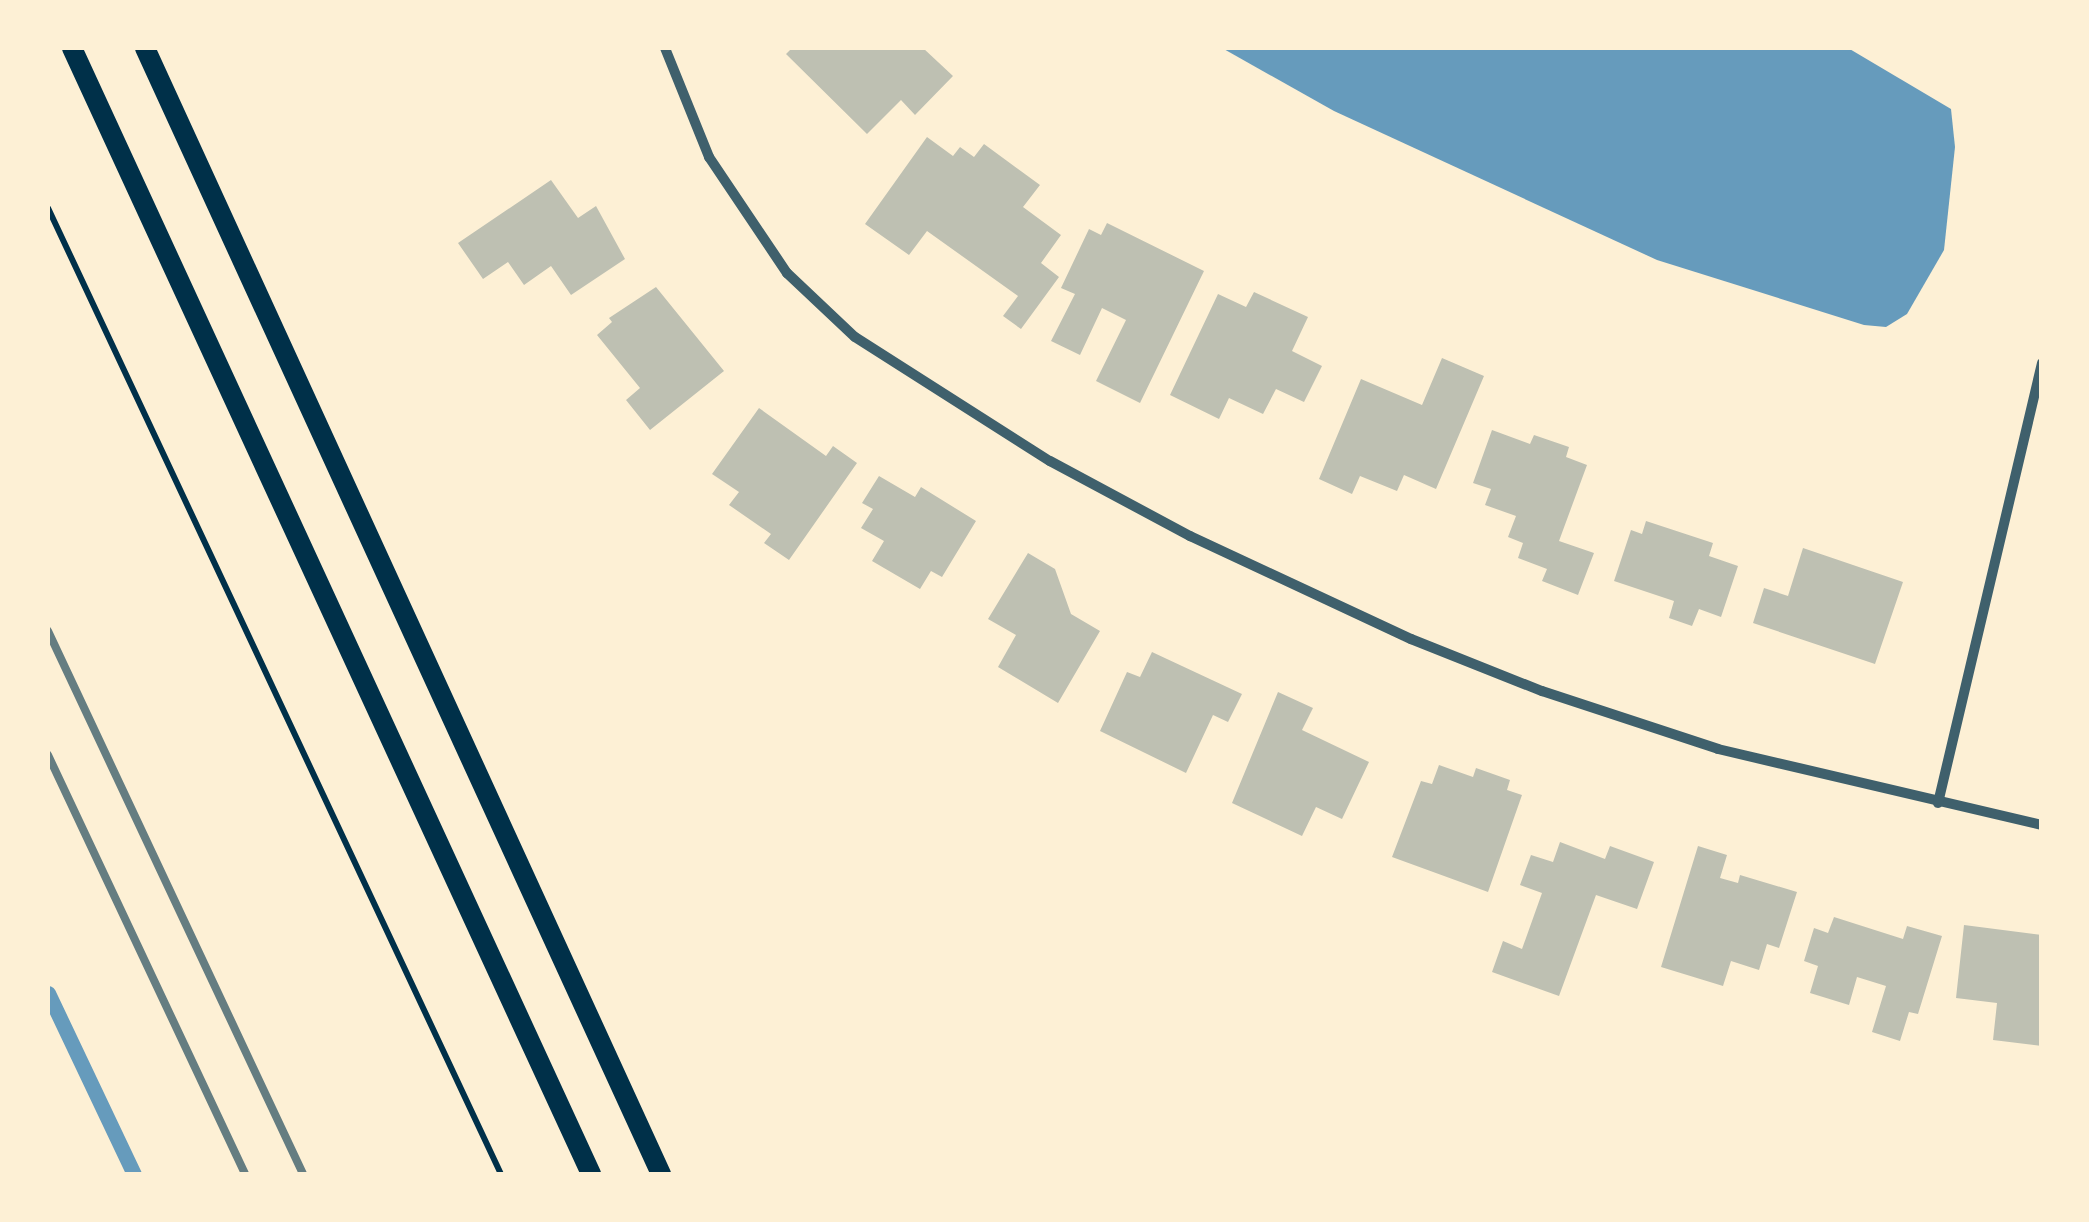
<!DOCTYPE html>
<style>
body{margin:0}
#map{position:relative;width:2089px;height:1222px;overflow:hidden;background:#fdf0d5;font-family:"Source Sans 3",sans-serif}
div>[style]{position:absolute}
.water>*{inset:0;background:#669bbc}
.stream>*{height:15px;margin:-7.5px;padding:0 7.5px;transform-origin:7.5px;border-radius:7.5px;background:#669bbc}
.building>*{inset:0;background:#bec0b2}
.path>*{height:6px;margin:-3px;padding:0 3px;transform-origin:3px;border-radius:3px;background:#003049}
.minor>*{height:10px;margin:-5px;padding:0 5px;transform-origin:5px;border-radius:5px;background:#3f606c}
.secondary>*{height:20px;margin:-10px;padding:0 10px;transform-origin:10px;border-radius:10px;background:#003049}
.rail>*{height:8px;margin:-4px;padding:0 4px;transform-origin:4px;border-radius:4px;background:#657d81}
span{translate:-50% -50%;white-space:nowrap;text-align:center;line-height:1.15;-webkit-text-stroke:10px #fdf0d5;paint-order:stroke}
.frame{position:absolute;inset:0;border:50px solid #fdf0d5;pointer-events:none}
</style>
<div id="map">
<div class="water">
<i style="clip-path:polygon(1222px 48px,1848px 48px,1951px 109px,1955px 147px,1944px 250px,1907px 314px,1886px 327px,1864px 325px,1657px 260px,1334px 111px)"></i>
</div>
<div class="stream">
<i style="left:48px;top:993px;width:200px;rotate:64.6deg"></i>
</div>
<div class="building">
<i style="clip-path:polygon(792px 48px,923px 48px,953px 76px,915px 115px,901px 100px,867px 134px,786px 54px)"></i>
<i style="clip-path:polygon(927px 137px,953px 156px,960px 147px,974px 157px,984px 144px,1040px 185px,1023px 207px,1061px 235px,1041px 263px,1059px 277px,1021px 329px,1003px 316px,1018px 296px,927px 231px,909px 255px,865px 224px)"></i>
<i style="clip-path:polygon(551px 180px,578px 218px,596px 206px,625px 259px,571px 295px,551px 266px,524px 285px,508px 262px,483px 279px,458px 243px)"></i>
<i style="clip-path:polygon(1107px 223px,1204px 271px,1140px 403px,1096px 381px,1126px 320px,1102px 308px,1080px 355px,1051px 341px,1075px 294px,1061px 288px,1089px 229px,1101px 235px)"></i>
<i style="clip-path:polygon(656px 287px,724px 371px,650px 430px,626px 400px,640px 388px,597px 335px,612px 322px,609px 318px)"></i>
<i style="clip-path:polygon(1254px 292px,1308px 317px,1292px 351px,1322px 366px,1304px 402px,1276px 389px,1263px 414px,1229px 398px,1219px 419px,1170px 395px,1218px 294px,1246px 307px)"></i>
<i style="clip-path:polygon(1442px 358px,1484px 376px,1436px 489px,1404px 475px,1397px 491px,1360px 476px,1352px 494px,1319px 479px,1361px 379px,1422px 405px)"></i>
<i style="clip-path:polygon(759px 408px,826px 456px,833px 446px,857px 463px,789px 560px,764px 543px,771px 534px,729px 505px,739px 492px,712px 474px)"></i>
<i style="clip-path:polygon(1492px 430px,1530px 444px,1534px 435px,1569px 447px,1566px 457px,1587px 465px,1559px 541px,1594px 553px,1578px 595px,1542px 581px,1547px 569px,1518px 558px,1523px 543px,1508px 537px,1516px 516px,1485px 505px,1491px 489px,1473px 483px)"></i>
<i style="clip-path:polygon(879px 476px,915px 497px,921px 487px,976px 521px,942px 577px,931px 571px,920px 589px,872px 561px,884px 541px,861px 528px,873px 509px,862px 503px)"></i>
<i style="clip-path:polygon(1646px 521px,1713px 543px,1709px 556px,1738px 566px,1721px 617px,1699px 609px,1692px 626px,1669px 618px,1674px 601px,1614px 581px,1631px 530px,1642px 534px)"></i>
<i style="clip-path:polygon(1803px 548px,1903px 582px,1875px 664px,1753px 623px,1764px 588px,1788px 596px)"></i>
<i style="clip-path:polygon(1028px 553px,1055px 569px,1071px 614px,1100px 631px,1058px 703px,998px 667px,1016px 635px,988px 619px)"></i>
<i style="clip-path:polygon(1152px 652px,1242px 694px,1228px 722px,1213px 715px,1186px 773px,1100px 731px,1127px 672px,1140px 677px)"></i>
<i style="clip-path:polygon(1278px 692px,1313px 708px,1302px 730px,1369px 762px,1342px 819px,1316px 807px,1302px 836px,1232px 803px)"></i>
<i style="clip-path:polygon(1439px 765px,1473px 777px,1476px 768px,1510px 780px,1507px 790px,1522px 795px,1488px 892px,1392px 857px,1421px 781px,1432px 784px)"></i>
<i style="clip-path:polygon(1560px 842px,1605px 859px,1610px 846px,1654px 862px,1637px 909px,1596px 895px,1559px 996px,1492px 972px,1503px 941px,1522px 949px,1542px 893px,1520px 885px,1531px 855px,1553px 862px)"></i>
<i style="clip-path:polygon(1698px 846px,1727px 855px,1720px 878px,1738px 883px,1740px 875px,1797px 892px,1779px 948px,1767px 944px,1759px 970px,1731px 961px,1723px 986px,1661px 967px)"></i>
<i style="clip-path:polygon(1834px 917px,1903px 939px,1907px 926px,1942px 936px,1918px 1014px,1909px 1012px,1900px 1041px,1872px 1032px,1886px 986px,1857px 977px,1849px 1005px,1810px 993px,1818px 966px,1804px 961px,1814px 928px,1828px 933px)"></i>
<i style="clip-path:polygon(1964px 925px,2042px 935px,2042px 1046px,1993px 1040px,1997px 1003px,1956px 998px)"></i>
</div>
<div class="path">
<i style="left:48px;top:208px;width:1067px;rotate:64.88deg"></i>
</div>
<div class="minor">
<i style="left:665px;top:48px;width:118px;rotate:68deg"></i>
<i style="left:709px;top:157px;width:140px;rotate:56.1deg"></i>
<i style="left:787px;top:273px;width:93px;rotate:43.3deg"></i>
<i style="left:855px;top:337px;width:231px;rotate:32.5deg"></i>
<i style="left:1050px;top:461px;width:159px;rotate:28.2deg"></i>
<i style="left:1190px;top:536px;width:244px;rotate:25deg"></i>
<i style="left:1411px;top:639px;width:141px;rotate:21.7deg"></i>
<i style="left:1542px;top:691px;width:185px;rotate:18.2deg"></i>
<i style="left:1718px;top:749px;width:333px;rotate:13.2deg"></i>
<i style="left:1938px;top:803px;width:452px;rotate:-76.7deg"></i>
</div>
<div class="secondary">
<i style="left:72px;top:48px;width:1240px;rotate:65.25deg"></i>
<i style="left:145px;top:48px;width:1239px;rotate:65.38deg"></i>
</div>
<div class="rail">
<i style="left:48px;top:631px;width:600px;rotate:64.84deg"></i>
<i style="left:48px;top:755px;width:463px;rotate:64.8deg"></i>
</div>
<div class="frame"></div>
</div>
